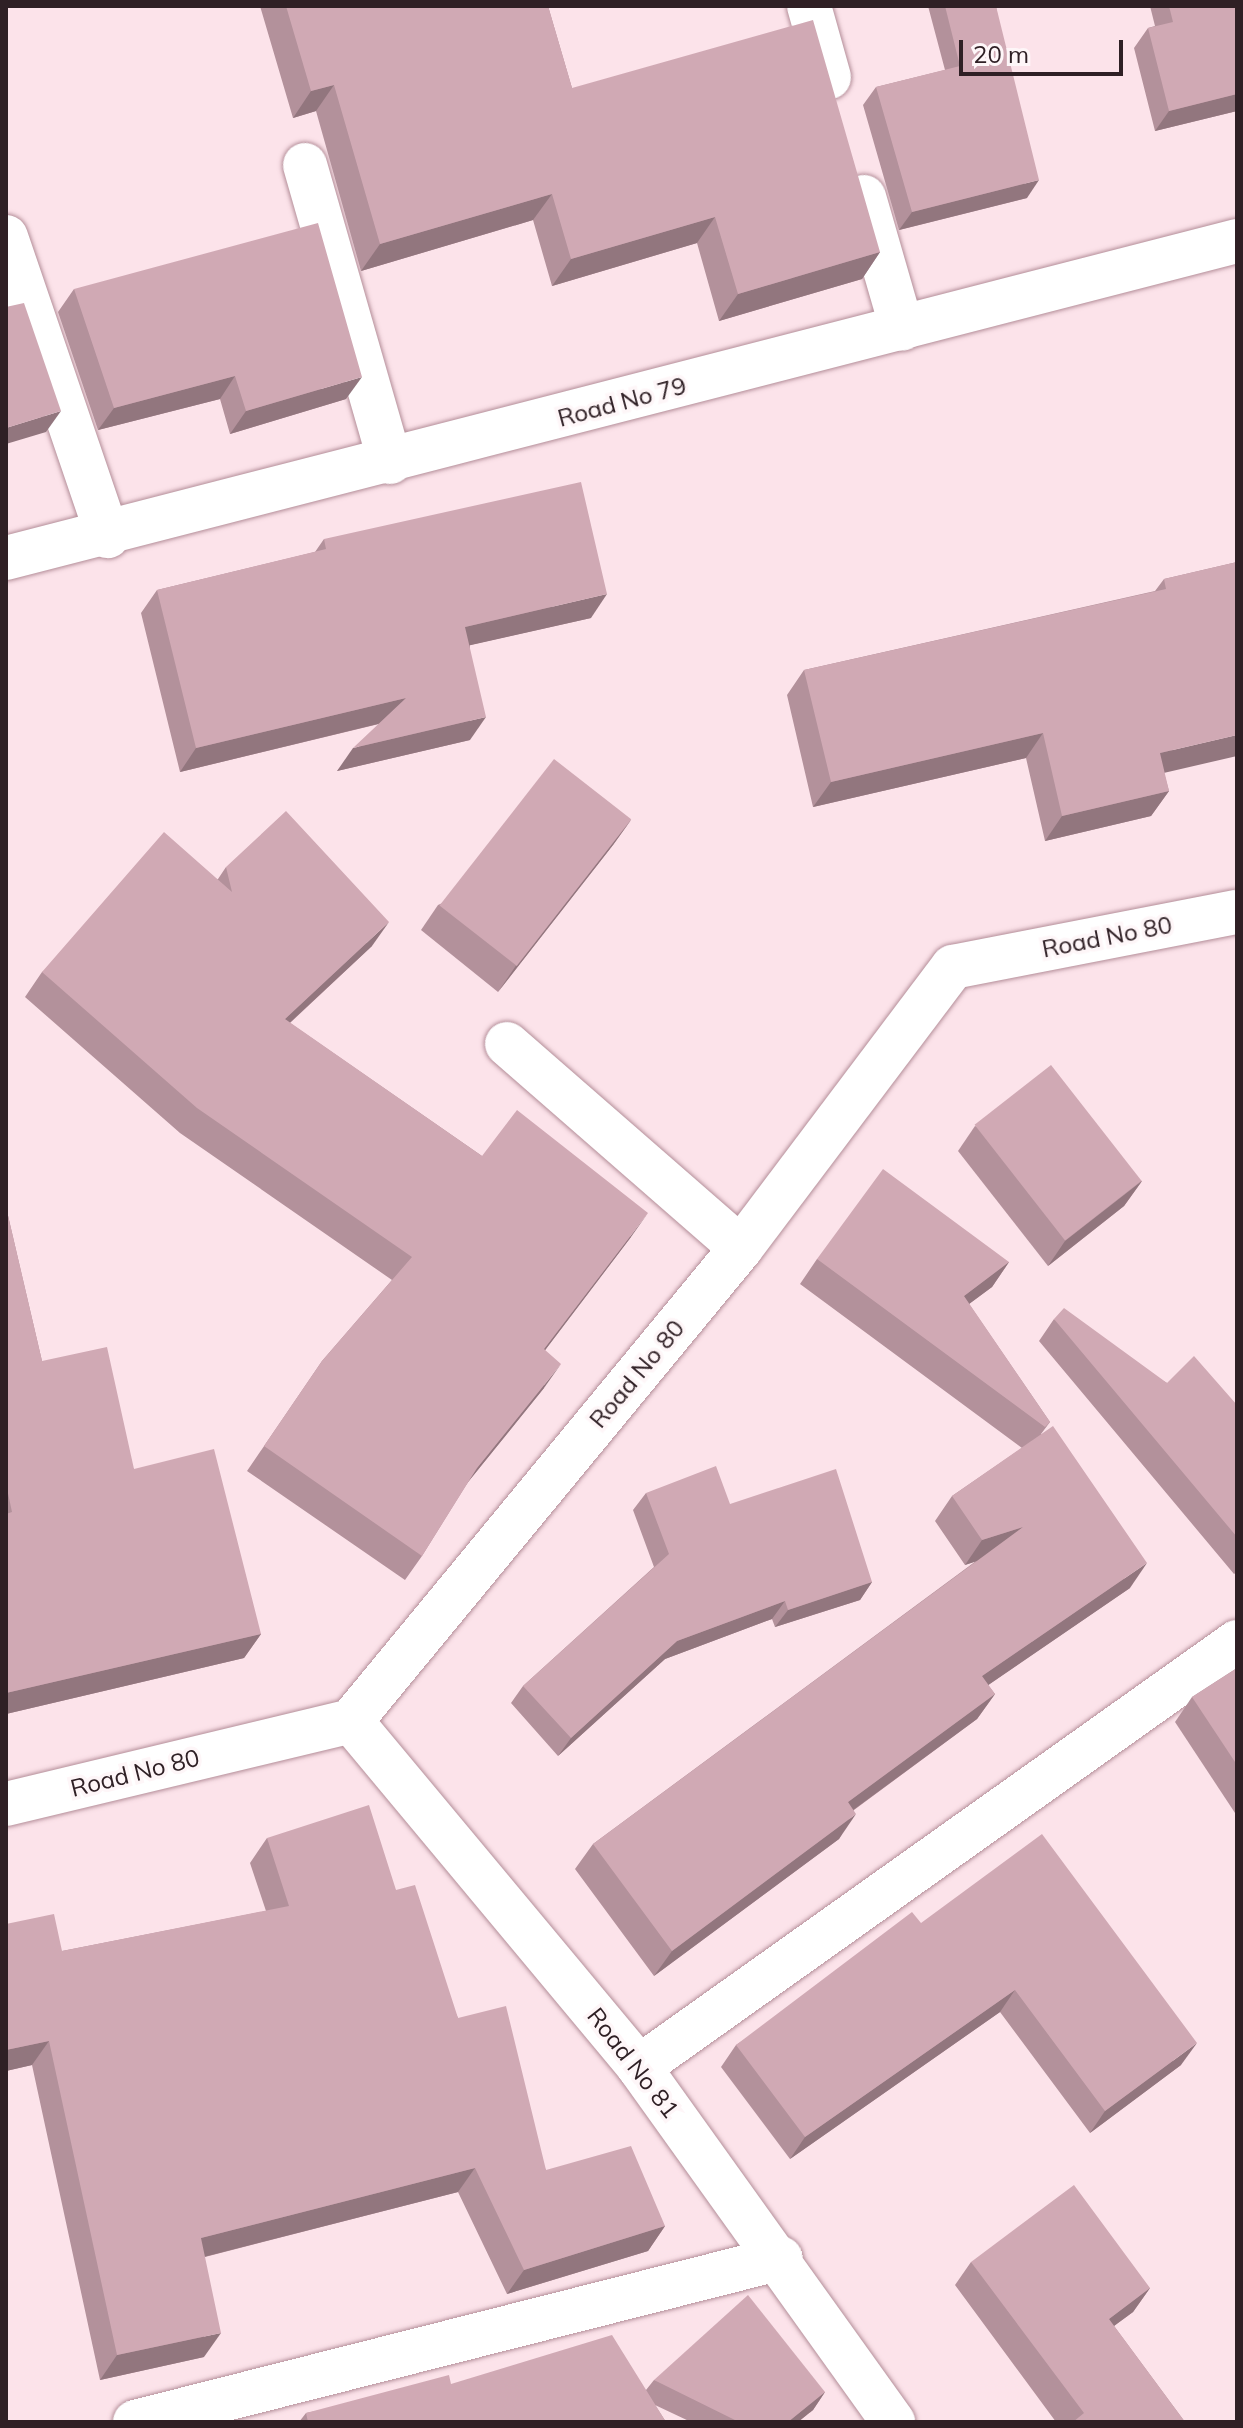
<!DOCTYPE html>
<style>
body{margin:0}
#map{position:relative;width:1243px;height:2428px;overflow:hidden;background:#fce3ea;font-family:Mulish,sans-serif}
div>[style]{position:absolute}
.roads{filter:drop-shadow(0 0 2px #b48e99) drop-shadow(0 0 2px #b48e99)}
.minor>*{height:44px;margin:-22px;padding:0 22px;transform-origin:22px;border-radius:22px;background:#fff}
.wall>*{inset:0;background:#b3919b}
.shaded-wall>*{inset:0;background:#92767e}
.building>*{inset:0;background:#d0a9b4;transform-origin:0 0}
span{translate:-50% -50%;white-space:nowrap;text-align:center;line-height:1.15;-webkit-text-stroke:7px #fef6f8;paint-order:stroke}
.street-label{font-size:24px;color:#2f2025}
.frame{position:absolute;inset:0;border:8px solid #2f2025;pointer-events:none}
.scale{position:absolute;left:959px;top:40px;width:164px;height:36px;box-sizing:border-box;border:4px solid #2f2025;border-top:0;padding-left:10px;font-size:24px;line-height:28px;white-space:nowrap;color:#2f2025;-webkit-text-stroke:6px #fef6f8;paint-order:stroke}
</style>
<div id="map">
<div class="roads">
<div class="minor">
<i style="left:809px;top:6px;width:74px;rotate:74.3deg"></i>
<i style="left:305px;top:165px;width:309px;rotate:74deg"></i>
<i style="left:864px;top:197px;width:137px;rotate:73.9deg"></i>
<i style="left:6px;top:237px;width:316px;rotate:71.2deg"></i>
<i style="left:6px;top:558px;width:1271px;rotate:-14.44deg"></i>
<i style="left:507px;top:1044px;width:310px;rotate:41.1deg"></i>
<i style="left:351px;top:1721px;width:450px;rotate:50.2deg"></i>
<i style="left:639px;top:2067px;width:437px;rotate:54.4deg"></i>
<i style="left:6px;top:1804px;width:355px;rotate:-13.5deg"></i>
<i style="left:351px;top:1721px;width:613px;rotate:-50.49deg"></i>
<i style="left:741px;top:1248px;width:352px;rotate:-53deg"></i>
<i style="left:953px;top:967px;width:289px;rotate:-11deg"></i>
<i style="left:639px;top:2067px;width:734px;rotate:-35.4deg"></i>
<i style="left:135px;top:2422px;width:666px;rotate:-14.24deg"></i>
</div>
</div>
<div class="wall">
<i style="clip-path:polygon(260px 6px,548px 6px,572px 88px,880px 252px,862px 279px,719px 321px,697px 243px,552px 286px,533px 220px,361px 271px,316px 111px,293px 118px)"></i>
<i style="clip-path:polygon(928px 6px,996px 6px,1027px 198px,899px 230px,863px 105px,876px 87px,945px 70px)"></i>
<i style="clip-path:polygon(1150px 6px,1237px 6px,1237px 111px,1155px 131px,1134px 48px,1148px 28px,1155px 26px)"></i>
<i style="clip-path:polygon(74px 289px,346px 399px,230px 434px,220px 399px,98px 430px,58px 312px)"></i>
<i style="clip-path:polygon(324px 539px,591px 618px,470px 645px,470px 740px,337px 771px,379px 724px,180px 772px,141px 613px,157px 590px,315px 552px)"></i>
<i style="clip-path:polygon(1237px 562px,1164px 773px,1169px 791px,1151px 816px,1045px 841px,1026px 758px,813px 807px,787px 695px,804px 670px,1155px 591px,1164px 579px)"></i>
<i style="clip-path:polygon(631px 820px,613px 845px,498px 992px,421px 930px,438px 905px)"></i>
<i style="clip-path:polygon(226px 867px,372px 946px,290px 1023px,482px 1156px,631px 1237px,545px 1350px,544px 1388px,468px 1482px,422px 1556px,405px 1580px,247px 1471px,322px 1361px,392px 1280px,180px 1133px,25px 997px,42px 972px,218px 879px)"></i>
<i style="clip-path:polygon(975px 1126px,1142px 1181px,1124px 1206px,1048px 1266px,958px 1151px)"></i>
<i style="clip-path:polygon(6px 1207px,42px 1361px,134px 1469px,261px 1634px,244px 1658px,6px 1714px)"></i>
<i style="clip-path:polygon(817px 1259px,1009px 1262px,992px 1287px,969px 1304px,1050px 1422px,1041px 1434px,1130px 1588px,988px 1685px,995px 1694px,977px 1719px,854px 1810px,839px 1839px,654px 1976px,575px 1869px,593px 1844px,976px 1561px,965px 1565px,935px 1521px,952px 1496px,1022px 1448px,800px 1284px)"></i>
<i style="clip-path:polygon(1054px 1319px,1167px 1383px,1237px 1405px,1237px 1572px,1234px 1574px,1039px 1341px)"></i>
<i style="clip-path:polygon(646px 1493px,730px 1504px,872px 1582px,860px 1600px,775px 1627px,772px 1619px,665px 1659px,558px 1756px,511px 1703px,523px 1686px,654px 1567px,633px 1510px)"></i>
<i style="clip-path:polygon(1237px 1668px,1237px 1816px,1175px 1722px,1192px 1697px)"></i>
<i style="clip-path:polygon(267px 1838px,396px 1890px,458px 2018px,546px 2170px,665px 2226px,648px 2251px,507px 2294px,458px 2192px,205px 2257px,204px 2357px,100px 2380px,32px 2065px,6px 2071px,6px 1924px,62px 1951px,266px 1911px,250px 1863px)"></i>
<i style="clip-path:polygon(921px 1923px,1181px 2065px,1090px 2133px,1000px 2012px,790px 2159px,721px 2067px,736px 2045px)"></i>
<i style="clip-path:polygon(971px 2262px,1150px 2288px,1133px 2312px,1114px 2326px,1185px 2422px,1056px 2422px,955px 2285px)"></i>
<i style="clip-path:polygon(654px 2380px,825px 2392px,813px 2410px,798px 2422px,691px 2422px,655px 2405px,666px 2422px,299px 2422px,306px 2413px,451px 2384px,646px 2390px)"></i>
</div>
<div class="shaded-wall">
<i style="clip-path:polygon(334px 85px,316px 111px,293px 118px,311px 91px)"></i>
<i style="clip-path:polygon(1237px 94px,1237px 111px,1155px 131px,1169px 111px)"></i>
<i style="clip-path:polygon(1039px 180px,1027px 198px,899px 230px,912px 212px)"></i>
<i style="clip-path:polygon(552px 194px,533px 220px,361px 271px,380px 244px)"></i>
<i style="clip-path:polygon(715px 217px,697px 243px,552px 286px,571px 259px)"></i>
<i style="clip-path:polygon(880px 252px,862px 279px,719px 321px,738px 294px)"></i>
<i style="clip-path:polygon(235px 376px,220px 399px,98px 430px,114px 408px)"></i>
<i style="clip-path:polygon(362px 377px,346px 399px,230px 434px,246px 411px)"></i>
<i style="clip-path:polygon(61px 411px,46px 432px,6px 444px,6px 428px)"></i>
<i style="clip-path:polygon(607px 594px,591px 618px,449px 650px,465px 627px)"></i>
<i style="clip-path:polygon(406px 698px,390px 721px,180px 772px,196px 748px)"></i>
<i style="clip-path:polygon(486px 717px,470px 740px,337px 771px,353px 748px)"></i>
<i style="clip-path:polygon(1043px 733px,1026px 758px,813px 807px,831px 782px)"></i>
<i style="clip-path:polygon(1237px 735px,1237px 756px,1142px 778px,1160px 753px)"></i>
<i style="clip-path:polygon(1169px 791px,1151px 816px,1045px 841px,1062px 816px)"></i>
<i style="clip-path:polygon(631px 820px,613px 845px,498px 992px,515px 967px)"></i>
<i style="clip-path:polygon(389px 922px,372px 946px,268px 1043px,285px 1019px)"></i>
<i style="clip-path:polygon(1142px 1181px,1124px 1206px,1048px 1266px,1065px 1241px)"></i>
<i style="clip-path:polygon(648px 1213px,631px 1237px,527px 1374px,544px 1349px)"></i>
<i style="clip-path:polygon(1009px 1262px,992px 1287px,946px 1321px,964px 1296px)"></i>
<i style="clip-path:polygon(561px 1364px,544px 1388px,460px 1492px,477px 1468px)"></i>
<i style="clip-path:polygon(1023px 1527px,1005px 1552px,965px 1565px,982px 1540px)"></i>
<i style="clip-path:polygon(1147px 1563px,1130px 1588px,965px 1701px,982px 1676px)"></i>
<i style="clip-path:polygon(872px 1582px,860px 1600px,775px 1627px,788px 1610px)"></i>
<i style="clip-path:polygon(785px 1601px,772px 1619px,665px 1659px,558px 1756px,571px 1738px,677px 1641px)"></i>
<i style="clip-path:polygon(261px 1634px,244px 1658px,6px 1714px,6px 1693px)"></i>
<i style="clip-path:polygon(995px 1694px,977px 1719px,830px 1827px,848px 1802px)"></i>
<i style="clip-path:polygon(856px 1814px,839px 1839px,654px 1976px,672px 1951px)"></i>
<i style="clip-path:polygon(1015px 1990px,1000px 2012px,790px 2159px,805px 2137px)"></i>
<i style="clip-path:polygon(49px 2041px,32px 2065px,6px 2071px,6px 2050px)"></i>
<i style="clip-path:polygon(1197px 2043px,1181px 2065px,1090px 2133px,1105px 2111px)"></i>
<i style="clip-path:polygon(475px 2168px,458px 2192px,184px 2262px,201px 2238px)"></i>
<i style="clip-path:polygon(665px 2226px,648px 2251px,507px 2294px,524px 2270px)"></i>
<i style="clip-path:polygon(1150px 2288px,1133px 2312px,1092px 2342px,1109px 2319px)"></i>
<i style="clip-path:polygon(221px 2333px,204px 2357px,100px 2380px,117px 2355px)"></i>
<i style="clip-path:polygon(825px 2392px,813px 2410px,798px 2422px,788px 2422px)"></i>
</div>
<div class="building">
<i style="clip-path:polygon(286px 6px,548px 6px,572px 88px,813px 20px,880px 252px,738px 294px,715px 217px,571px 259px,552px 194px,380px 244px,334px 85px,311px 91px)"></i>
<i style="clip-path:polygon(945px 6px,996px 6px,1039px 180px,912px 212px,876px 87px,960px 66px)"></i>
<i style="clip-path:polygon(1169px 6px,1237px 6px,1237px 94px,1169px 111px,1148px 28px,1173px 22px)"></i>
<i style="clip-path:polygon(318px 223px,362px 377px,246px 411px,235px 376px,114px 408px,74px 289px)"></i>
<i style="clip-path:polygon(24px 303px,61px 411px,6px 428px,6px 307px)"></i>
<i style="clip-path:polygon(581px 482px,607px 594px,465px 627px,486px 717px,353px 748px,406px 698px,196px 748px,157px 590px,326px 549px,324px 539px)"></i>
<i style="clip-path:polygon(1237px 562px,1237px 735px,1160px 753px,1169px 791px,1062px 816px,1043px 733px,831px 782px,804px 670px,1166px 589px,1164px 579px)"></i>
<i style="left:554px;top:759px;width:98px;height:186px;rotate:38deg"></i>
<i style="clip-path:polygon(286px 811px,389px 922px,285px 1019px,482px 1156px,517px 1110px,648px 1213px,544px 1349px,561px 1364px,477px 1468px,422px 1556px,264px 1446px,322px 1361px,412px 1257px,197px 1108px,42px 972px,164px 832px,232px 892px,226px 867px)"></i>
<i style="left:1051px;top:1065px;width:147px;height:97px;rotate:52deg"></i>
<i style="clip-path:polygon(883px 1169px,1009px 1262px,964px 1296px,1050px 1422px,1045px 1427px,817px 1259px)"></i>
<i style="clip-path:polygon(6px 1207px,42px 1361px,107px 1347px,134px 1469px,214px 1449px,261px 1634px,6px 1693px,6px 1514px,12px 1512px,6px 1484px)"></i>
<i style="clip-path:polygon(1064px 1308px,1167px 1383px,1194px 1356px,1237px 1405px,1237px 1537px,1054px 1319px)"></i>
<i style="clip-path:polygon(1053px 1426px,1147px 1563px,982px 1676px,995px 1694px,848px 1802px,856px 1814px,672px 1951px,593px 1844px,1023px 1527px,982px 1540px,952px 1496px)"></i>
<i style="clip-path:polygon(716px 1466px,730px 1504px,836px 1469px,872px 1582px,788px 1610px,785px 1601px,677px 1641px,571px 1738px,523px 1686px,669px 1554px,646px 1493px)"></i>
<i style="clip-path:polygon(1237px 1668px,1237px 1765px,1192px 1697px)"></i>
<i style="clip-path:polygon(369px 1805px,396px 1890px,415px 1885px,458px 2018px,506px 2006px,546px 2170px,631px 2146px,665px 2226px,524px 2270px,475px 2168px,201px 2238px,221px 2333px,117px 2355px,49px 2041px,6px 2050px,6px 1924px,54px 1914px,62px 1951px,289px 1906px,267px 1838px)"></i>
<i style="clip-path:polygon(1042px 1834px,1197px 2043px,1105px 2111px,1015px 1990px,805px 2137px,736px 2045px,912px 1912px,921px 1923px)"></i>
<i style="clip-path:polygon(1074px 2185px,1150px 2288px,1109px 2319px,1185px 2422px,1073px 2422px,1084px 2413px,971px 2262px)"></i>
<i style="clip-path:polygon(748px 2295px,825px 2392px,788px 2422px,739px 2422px,654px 2380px)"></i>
<i style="clip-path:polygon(612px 2335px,666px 2422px,308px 2422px,306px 2413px,449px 2375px,451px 2384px)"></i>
</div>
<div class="street-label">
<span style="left:622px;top:402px;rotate:-15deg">Road No 79</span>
<span style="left:1107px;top:937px;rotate:-11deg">Road No 80</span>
<span style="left:637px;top:1374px;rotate:-50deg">Road No 80</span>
<span style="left:135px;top:1773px;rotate:-14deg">Road No 80</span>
<span style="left:633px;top:2063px;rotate:52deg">Road No 81</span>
</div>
<div class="frame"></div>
<div class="scale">20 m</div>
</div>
